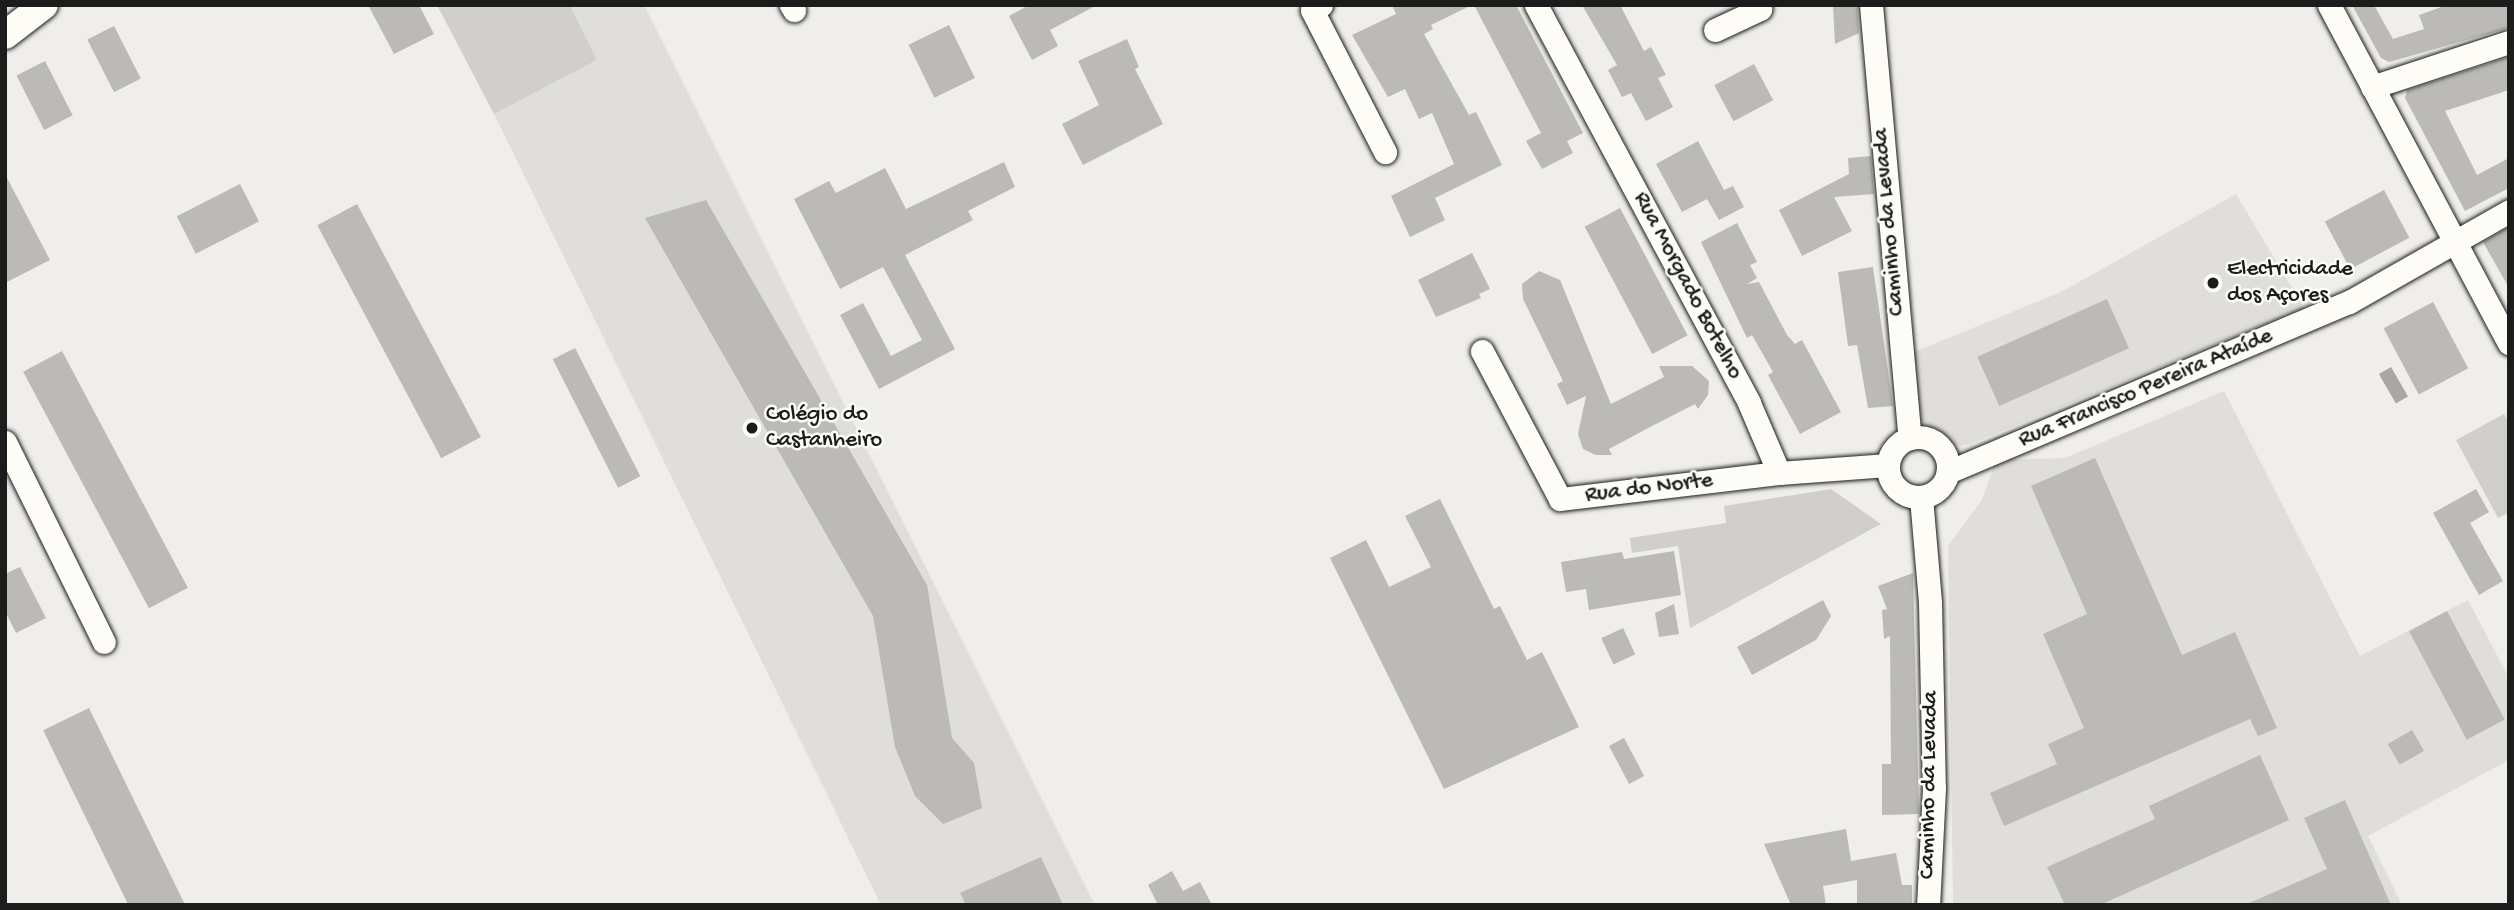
<!DOCTYPE html>
<meta charset="utf-8">
<style>
body{margin:0}
#map{position:relative;width:2514px;height:910px;overflow:hidden;background:#f0eeea;font-family:"Gochi Hand",sans-serif}
div>[style]{position:absolute}
.built>*{inset:0;background:#e0deda}
.green>*{inset:0;background:#d0cfcc}
.water>*{inset:0;background:#a8a7a3;transform-origin:0 0}
.building>*{inset:0;background:#bbbab6;transform-origin:0 0}
.roads{filter:drop-shadow(0 0 2px #1c1c1c) drop-shadow(0 0 2px #1c1c1c)}
.minor>*{height:23px;margin:-11.5px;padding:0 11.5px;transform-origin:11.5px;border-radius:11.5px;background:#fdfcf7}
.minor>.ring{margin:-11.5px;padding:0;box-sizing:content-box;background:none;border:23px solid #fdfcf7;border-radius:50%}
.major>*{height:28px;margin:-14px;padding:0 14px;transform-origin:14px;border-radius:14px;background:#fdfcf7}
.dots>*{width:19px;height:19px;translate:-50% -50%;box-sizing:border-box;border:4px solid #fdfcf7;border-radius:50%}
span{translate:-50% -50%;white-space:nowrap;text-align:center;line-height:1.15;-webkit-text-stroke:5px #fdfcf7;paint-order:stroke}
.street-label{font-size:23px;color:#1c1c1c}
.poi-label{font-size:23px;color:#1c1c1c}
.left{translate:0 -50%;text-align:left}
.frame{position:absolute;inset:0;border:7px solid #1c1c1c;pointer-events:none}
</style>
<div id="map">
<div class="built">
<i style="clip-path:polygon(570px 5px,644px 5px,1095px 905px,881px 905px,494px 114px,597px 60px)"></i>
<i style="clip-path:polygon(2236px 194px,2304px 308px,1970px 444px,1960px 446px,1934px 434px,1922px 421px,1912px 353px,2061px 292px)"></i>
<i style="clip-path:polygon(2224px 391px,2360px 656px,2468px 600px,2509px 678px,2509px 760px,2368px 836px,2402px 905px,1953px 905px,1948px 546px,1982px 500px,1996px 460px,2065px 458px)"></i>
</div>
<div class="green">
<i style="clip-path:polygon(437px 5px,570px 5px,597px 60px,494px 114px)"></i>
<i style="clip-path:polygon(2504px 414px,2509px 422px,2509px 513px,2498px 518px,2456px 440px)"></i>
<i style="clip-path:polygon(1831px 489px,1881px 524px,1690px 628px,1678px 546px,1632px 553px,1630px 538px,1726px 523px,1724px 506px)"></i>
</div>
<div class="water">
<i style="left:2391px;top:367px;width:34px;height:14px;rotate:60deg"></i>
</div>
<div class="building">
<i style="clip-path:polygon(368px 5px,419px 5px,434px 34px,394px 54px)"></i>
<i style="clip-path:polygon(1029px 5px,1097px 5px,1050px 30px,1058px 46px,1032px 60px,1009px 16px)"></i>
<i style="clip-path:polygon(1392px 5px,1472px 5px,1431px 25px,1433px 29px,1424px 34px,1469px 115px,1476px 112px,1502px 165px,1435px 198px,1445px 220px,1410px 237px,1391px 196px,1454px 164px,1432px 113px,1419px 119px,1405px 89px,1388px 97px,1352px 35px,1396px 14px)"></i>
<i style="clip-path:polygon(1474px 5px,1516px 5px,1583px 133px,1567px 141px,1573px 153px,1542px 169px,1526px 141px,1541px 133px)"></i>
<i style="clip-path:polygon(1582px 5px,1620px 5px,1644px 51px,1651px 47px,1666px 75px,1658px 78px,1673px 107px,1646px 121px,1631px 93px,1622px 97px,1608px 70px,1617px 65px)"></i>
<i style="clip-path:polygon(1833px 5px,1857px 5px,1859px 33px,1835px 44px)"></i>
<i style="clip-path:polygon(2352px 5px,2374px 5px,2393px 39px,2424px 29px,2419px 15px,2447px 5px,2509px 5px,2509px 28px,2389px 62px,2381px 58px)"></i>
<i style="left:949px;top:25px;width:59px;height:45px;rotate:64deg"></i>
<i style="left:114px;top:26px;width:59px;height:30px;rotate:63deg"></i>
<i style="clip-path:polygon(1127px 39px,1139px 67px,1135px 69px,1163px 124px,1083px 165px,1062px 124px,1099px 105px,1078px 61px)"></i>
<i style="clip-path:polygon(2509px 57px,2509px 90px,2445px 111px,2477px 175px,2509px 158px,2509px 188px,2465px 211px,2405px 98px,2407px 90px)"></i>
<i style="left:45px;top:61px;width:61px;height:32px;rotate:63deg"></i>
<i style="left:1754px;top:64px;width:41px;height:45px;rotate:62deg"></i>
<i style="clip-path:polygon(1698px 141px,1724px 190px,1733px 186px,1744px 207px,1719px 220px,1707px 199px,1682px 212px,1656px 164px)"></i>
<i style="clip-path:polygon(1871px 156px,1874px 194px,1834px 197px,1852px 231px,1802px 256px,1779px 210px,1849px 174px,1848px 158px)"></i>
<i style="clip-path:polygon(1004px 162px,1015px 187px,968px 211px,973px 220px,905px 255px,955px 349px,879px 389px,840px 315px,863px 303px,891px 356px,922px 340px,883px 267px,840px 289px,794px 199px,829px 181px,836px 193px,885px 168px,906px 209px)"></i>
<i style="clip-path:polygon(5px 174px,50px 260px,5px 283px)"></i>
<i style="left:240px;top:184px;width:42px;height:71px;rotate:63deg"></i>
<i style="left:2384px;top:190px;width:54px;height:67px;rotate:62deg"></i>
<i style="clip-path:polygon(706px 200px,927px 585px,952px 738px,974px 763px,982px 808px,943px 824px,915px 796px,895px 747px,873px 616px,645px 218px)"></i>
<i style="left:357px;top:204px;width:264px;height:45px;rotate:62deg"></i>
<i style="left:1620px;top:208px;width:144px;height:40px;rotate:62deg"></i>
<i style="clip-path:polygon(1737px 223px,1757px 262px,1750px 265px,1757px 278px,1747px 284px,1759px 282px,1787px 335px,1795px 344px,1802px 340px,1841px 412px,1800px 434px,1768px 375px,1773px 372px,1752px 335px,1747px 338px,1701px 242px)"></i>
<i style="clip-path:polygon(2509px 227px,2509px 288px,2483px 242px)"></i>
<i style="clip-path:polygon(1472px 253px,1490px 289px,1479px 294px,1481px 298px,1436px 317px,1418px 280px)"></i>
<i style="clip-path:polygon(1873px 267px,1893px 406px,1868px 408px,1857px 345px,1848px 346px,1838px 272px)"></i>
<i style="clip-path:polygon(1539px 271px,1560px 280px,1611px 404px,1664px 377px,1659px 366px,1692px 366px,1709px 381px,1708px 395px,1698px 409px,1695px 404px,1652px 426px,1609px 449px,1612px 455px,1596px 455px,1583px 449px,1578px 434px,1586px 396px,1567px 405px,1557px 384px,1563px 381px,1523px 299px,1522px 284px)"></i>
<i style="left:2107px;top:299px;width:54px;height:142px;rotate:66deg"></i>
<i style="left:2433px;top:302px;width:75px;height:56px;rotate:62deg"></i>
<i style="left:575px;top:348px;width:144px;height:25px;rotate:63deg"></i>
<i style="left:62px;top:351px;width:268px;height:44px;rotate:62deg"></i>
<i style="clip-path:polygon(2095px 458px,2182px 655px,2235px 632px,2277px 728px,2258px 736px,2250px 719px,2004px 826px,1990px 793px,2057px 764px,2048px 744px,2084px 728px,2043px 634px,2087px 614px,2031px 486px)"></i>
<i style="clip-path:polygon(2476px 489px,2489px 512px,2470px 523px,2503px 581px,2479px 595px,2433px 513px)"></i>
<i style="clip-path:polygon(1440px 499px,1494px 609px,1500px 606px,1527px 660px,1542px 652px,1579px 727px,1444px 789px,1330px 558px,1366px 540px,1389px 587px,1431px 567px,1405px 516px)"></i>
<i style="clip-path:polygon(1674px 551px,1681px 595px,1589px 610px,1586px 589px,1566px 592px,1561px 562px,1622px 552px,1624px 559px)"></i>
<i style="clip-path:polygon(20px 567px,46px 618px,16px 633px,5px 611px,5px 574px)"></i>
<i style="clip-path:polygon(1913px 573px,1919px 814px,1882px 815px,1882px 764px,1891px 764px,1890px 636px,1884px 639px,1882px 610px,1887px 609px,1878px 586px)"></i>
<i style="clip-path:polygon(1823px 600px,1831px 616px,1816px 640px,1752px 675px,1737px 647px)"></i>
<i style="clip-path:polygon(1674px 604px,1679px 634px,1659px 637px,1655px 613px)"></i>
<i style="left:2447px;top:611px;width:123px;height:43px;rotate:62deg"></i>
<i style="left:1623px;top:628px;width:29px;height:24px;rotate:65deg"></i>
<i style="left:89px;top:708px;width:219px;height:51px;rotate:64deg"></i>
<i style="left:2412px;top:730px;width:24px;height:28px;rotate:60deg"></i>
<i style="left:1624px;top:738px;width:43px;height:17px;rotate:62deg"></i>
<i style="clip-path:polygon(2260px 755px,2289px 820px,2100px 905px,2065px 905px,2047px 867px,2155px 819px,2149px 806px)"></i>
<i style="clip-path:polygon(2345px 800px,2391px 905px,2245px 905px,2327px 869px,2304px 818px)"></i>
<i style="clip-path:polygon(1846px 829px,1851px 861px,1896px 853px,1902px 885px,1912px 885px,1912px 905px,1857px 905px,1857px 880px,1823px 886px,1826px 905px,1791px 905px,1764px 844px)"></i>
<i style="clip-path:polygon(1041px 857px,1063px 905px,966px 905px,960px 893px)"></i>
<i style="clip-path:polygon(1172px 871px,1183px 891px,1200px 882px,1212px 905px,1158px 905px,1148px 885px)"></i>
</div>
<div class="roads">
<div class="minor">
<i style="left:791px;top:5px;width:6px;rotate:59deg"></i>
<i style="left:1321px;top:5px;width:10px;rotate:151deg"></i>
<i style="left:1312px;top:10px;width:160px;rotate:62.8deg"></i>
<i style="left:1536px;top:5px;width:451px;rotate:61.8deg"></i>
<i style="left:1749px;top:403px;width:76px;rotate:66.8deg"></i>
<i style="left:1779px;top:473px;width:109px;rotate:-4.2deg"></i>
<i style="left:1871px;top:5px;width:435px;rotate:84.9deg"></i>
<i style="left:2329px;top:5px;width:383px;rotate:62deg"></i>
<i style="left:1715px;top:30px;width:50px;rotate:-25deg"></i>
<i style="left:1760px;top:9px;width:4px;rotate:-117deg"></i>
<i style="left:2372px;top:87px;width:144px;rotate:-18.2deg"></i>
<i style="left:1482px;top:351px;width:167px;rotate:62.2deg"></i>
<i style="left:1560px;top:499px;width:221px;rotate:-6.8deg"></i>
<i class="ring" style="left:1888px;top:437px;width:37px;height:37px"></i>
<i style="left:5px;top:442px;width:223px;rotate:63.7deg"></i>
<i style="left:1948px;top:472px;width:436px;rotate:-23deg"></i>
<i style="left:2349px;top:302px;width:184px;rotate:-29.6deg"></i>
<i style="left:1921px;top:497px;width:106px;rotate:85.1deg"></i>
<i style="left:1930px;top:603px;width:185px;rotate:88.8deg"></i>
<i style="left:1934px;top:788px;width:117px;rotate:92.9deg"></i>
</div>
<div class="major">
<i style="left:5px;top:35px;width:49px;rotate:-37.6deg"></i>
</div>
</div>
<div class="dots">
<i style="left:2213px;top:283px;background:#1c1c1c"></i>
<i style="left:752px;top:428px;background:#1c1c1c"></i>
</div>
<div class="street-label">
<span style="left:1890px;top:222px;rotate:-95deg">Caminho da Levada</span>
<span style="left:1687px;top:286px;rotate:62deg">Rua Morgado Botelho</span>
<span style="left:2146px;top:389px;rotate:-23deg">Rua Francisco Pereira Ataíde</span>
<span style="left:1649px;top:489px;rotate:-7deg">Rua do Norte</span>
<span style="left:1930px;top:785px;rotate:-89deg">Caminho da Levada</span>
</div>
<div class="poi-label">
<span class="left" style="left:2227px;top:283px">Electricidade<br>dos Açores</span>
<span class="left" style="left:766px;top:428px">Colégio do<br>Castanheiro</span>
</div>
<div class="frame"></div>
</div>
